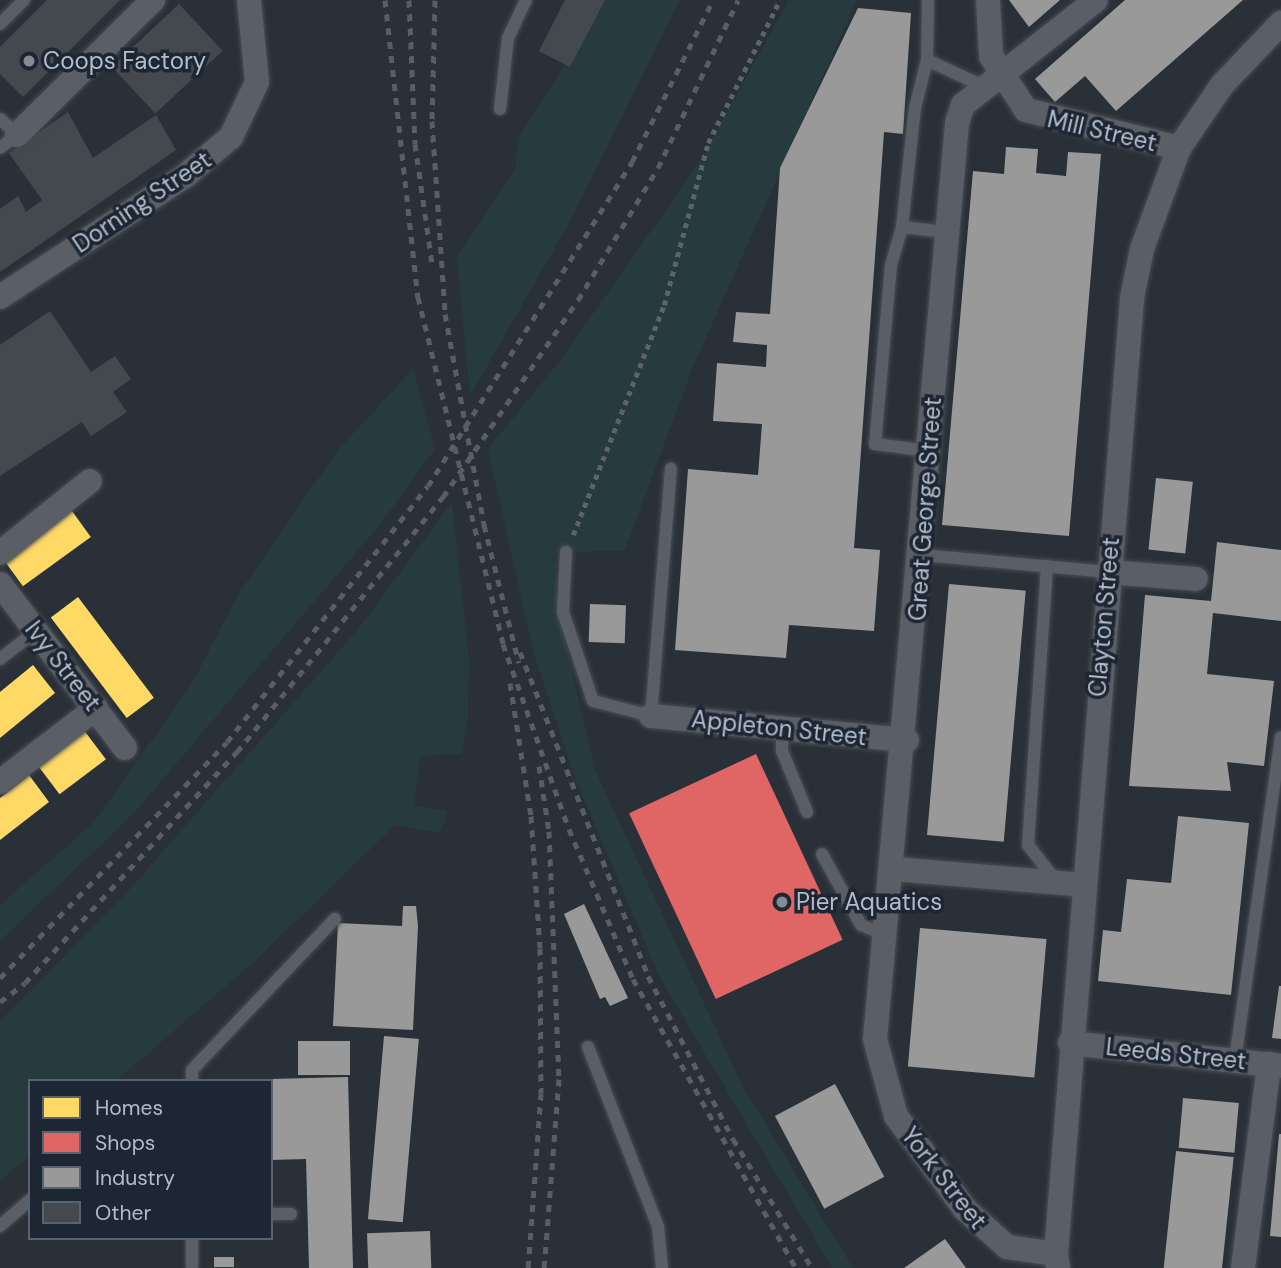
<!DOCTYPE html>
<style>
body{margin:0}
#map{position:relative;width:1281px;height:1268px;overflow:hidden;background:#2a3038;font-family:"DM Sans",sans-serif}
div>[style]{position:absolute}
.green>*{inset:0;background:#273a3e}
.homes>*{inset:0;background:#ffd966;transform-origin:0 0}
.shops>*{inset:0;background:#e06666;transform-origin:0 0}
.industry>*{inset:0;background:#999;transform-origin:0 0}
.building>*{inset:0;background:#444950;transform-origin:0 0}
.path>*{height:4.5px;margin-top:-2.25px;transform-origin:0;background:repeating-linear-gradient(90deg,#5d636a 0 5px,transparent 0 10px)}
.roads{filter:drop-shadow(0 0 2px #484c53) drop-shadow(0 0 2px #484c53)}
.service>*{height:12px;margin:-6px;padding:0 6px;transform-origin:6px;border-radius:6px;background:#5a5e66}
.minor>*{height:24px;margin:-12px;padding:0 12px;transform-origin:12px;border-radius:12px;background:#5a5e66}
.rail>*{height:5px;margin-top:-2.5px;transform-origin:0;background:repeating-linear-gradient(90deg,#595d64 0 7px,transparent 0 14px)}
.dots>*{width:19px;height:19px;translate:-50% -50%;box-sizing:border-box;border:4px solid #1d2633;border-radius:50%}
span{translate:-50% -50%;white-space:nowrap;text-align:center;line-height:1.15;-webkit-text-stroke:7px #1d2633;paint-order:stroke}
.poi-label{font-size:24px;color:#b4bcc9}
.left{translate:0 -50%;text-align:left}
.street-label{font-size:24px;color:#b4bcc9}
.legend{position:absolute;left:28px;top:1079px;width:245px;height:161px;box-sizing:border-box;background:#1d2633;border:2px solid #59626f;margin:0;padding:9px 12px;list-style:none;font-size:21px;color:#b4bcc9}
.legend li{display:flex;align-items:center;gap:14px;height:35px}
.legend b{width:35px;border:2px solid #59626f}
</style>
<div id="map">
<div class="green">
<i style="clip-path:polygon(605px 0,680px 0,568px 225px,470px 396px,457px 258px,515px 170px,518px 139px)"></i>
<i style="clip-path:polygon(789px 0,857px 0,692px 369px,625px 550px,555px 553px,558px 609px,595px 770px,743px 1087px,853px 1268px,832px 1268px,660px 978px,577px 783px,533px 651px,488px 449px,562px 358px,699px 163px)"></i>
<i style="clip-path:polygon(413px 369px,435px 449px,382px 522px,134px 813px,0 941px,0 905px,94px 822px,191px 685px,239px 593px,338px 450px)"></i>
<i style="clip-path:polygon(452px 502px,469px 659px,468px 716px,462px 754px,420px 756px,414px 806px,448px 811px,440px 833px,395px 825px,256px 960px,116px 1081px,30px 1081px,30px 1155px,0 1181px,0 1021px,123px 897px,359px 628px)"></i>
</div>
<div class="homes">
<i style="left:72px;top:511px;width:32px;height:84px;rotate:54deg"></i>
<i style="left:78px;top:597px;width:126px;height:34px;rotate:53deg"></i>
<i style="clip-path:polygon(33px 665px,55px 693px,0 738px,0 692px)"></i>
<i style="left:83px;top:729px;width:38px;height:58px;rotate:53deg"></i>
<i style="clip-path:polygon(29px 775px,49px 802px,0 840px,0 798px)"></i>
</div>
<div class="shops">
<i style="left:756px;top:754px;width:205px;height:140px;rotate:65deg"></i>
</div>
<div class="industry">
<i style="clip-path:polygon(1009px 0,1060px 0,1029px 27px)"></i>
<i style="clip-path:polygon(1125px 0,1243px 0,1116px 111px,1085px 76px,1055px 102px,1035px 79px)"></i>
<i style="clip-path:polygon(858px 8px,911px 13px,903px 134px,884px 132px,854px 548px,880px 550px,874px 631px,789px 625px,786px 658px,675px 650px,688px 469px,758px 475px,762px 424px,713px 421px,717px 363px,766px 367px,767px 345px,733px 342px,736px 312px,770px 314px,780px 168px)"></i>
<i style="clip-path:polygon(1006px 147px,1038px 149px,1036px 173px,1066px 176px,1068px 152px,1101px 154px,1069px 536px,942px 525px,973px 171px,1004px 174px)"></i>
<i style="left:1156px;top:478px;width:37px;height:72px;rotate:6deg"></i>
<i style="clip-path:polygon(1217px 542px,1281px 550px,1281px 621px,1213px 613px,1207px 674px,1274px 681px,1264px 766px,1227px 762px,1231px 791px,1129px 786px,1145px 595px,1211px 601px)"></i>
<i style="left:949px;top:584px;width:77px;height:252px;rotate:5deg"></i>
<i style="left:590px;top:604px;width:36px;height:38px;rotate:2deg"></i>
<i style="clip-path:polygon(1178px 816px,1249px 823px,1231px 995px,1098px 981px,1103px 930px,1121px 932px,1127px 879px,1171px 883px)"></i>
<i style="clip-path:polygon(584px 904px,628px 998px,610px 1006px,605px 997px,600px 999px,564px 914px)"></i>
<i style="clip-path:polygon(403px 906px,416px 906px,418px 926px,413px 1030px,333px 1026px,338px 923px,402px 926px)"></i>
<i style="left:920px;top:928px;width:127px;height:139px;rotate:5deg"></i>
<i style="clip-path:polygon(1279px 986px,1281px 986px,1281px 1039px,1272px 1038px)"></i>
<i style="left:384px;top:1036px;width:35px;height:184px;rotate:5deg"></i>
<i style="left:298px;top:1041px;width:52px;height:34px"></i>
<i style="clip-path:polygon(348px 1077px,353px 1268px,309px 1268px,306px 1159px,271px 1160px,271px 1079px)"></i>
<i style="left:835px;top:1084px;width:105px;height:68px;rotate:62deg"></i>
<i style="left:1183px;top:1098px;width:56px;height:50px;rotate:5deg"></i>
<i style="clip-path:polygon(1279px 1134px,1281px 1134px,1281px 1237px,1270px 1236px)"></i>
<i style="left:1176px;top:1151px;width:58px;height:118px;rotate:6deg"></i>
<i style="left:430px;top:1231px;width:37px;height:63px;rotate:88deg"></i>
<i style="clip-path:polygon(945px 1239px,966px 1268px,904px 1268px)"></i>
<i style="left:214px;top:1257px;width:20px;height:10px"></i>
</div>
<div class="building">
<i style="clip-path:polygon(47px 0,120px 0,23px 97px,0 74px,0 47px)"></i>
<i style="clip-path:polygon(565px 0,605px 0,570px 67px,539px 51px)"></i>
<i style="left:179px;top:4px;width:64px;height:92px;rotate:47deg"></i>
<i style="clip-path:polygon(68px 112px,93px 158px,156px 115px,176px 150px,0 272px,0 209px,18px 196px,26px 212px,42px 200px,9px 153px)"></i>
<i style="clip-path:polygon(50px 311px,91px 372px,115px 356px,131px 379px,113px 392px,127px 412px,91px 436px,82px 422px,0 476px,0 345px)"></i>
</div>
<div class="path">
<i style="left:573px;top:535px;width:247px;rotate:-68.4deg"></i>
<i style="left:664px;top:305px;width:168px;rotate:-74.8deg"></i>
<i style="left:708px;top:143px;width:160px;rotate:-63.3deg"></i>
</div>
<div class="roads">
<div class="service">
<i style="left:0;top:24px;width:34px;rotate:-45deg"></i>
<i style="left:927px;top:60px;width:60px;rotate:-89deg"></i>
<i style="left:500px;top:109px;width:71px;rotate:-83.6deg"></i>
<i style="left:508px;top:38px;width:42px;rotate:-64.7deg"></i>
<i style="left:0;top:119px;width:23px;rotate:43deg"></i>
<i style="left:17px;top:135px;width:21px;rotate:143deg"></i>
<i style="left:902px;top:227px;width:40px;rotate:106deg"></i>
<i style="left:891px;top:265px;width:180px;rotate:95.1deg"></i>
<i style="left:875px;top:444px;width:54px;rotate:7.4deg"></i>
<i style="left:946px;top:232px;width:44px;rotate:-173.5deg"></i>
<i style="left:902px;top:227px;width:120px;rotate:-83.8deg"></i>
<i style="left:915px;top:108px;width:49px;rotate:-76deg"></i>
<i style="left:927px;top:60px;width:64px;rotate:25deg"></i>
<i style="left:566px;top:552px;width:60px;rotate:92.9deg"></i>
<i style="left:563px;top:612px;width:94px;rotate:71.4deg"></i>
<i style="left:593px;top:701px;width:60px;rotate:14.5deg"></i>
<i style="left:651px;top:716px;width:248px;rotate:-85.4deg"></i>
<i style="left:922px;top:555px;width:187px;rotate:5.2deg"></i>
<i style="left:1047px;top:566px;width:280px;rotate:93.9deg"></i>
<i style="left:1028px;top:845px;width:46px;rotate:52.1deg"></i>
<i style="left:0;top:659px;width:46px;rotate:-37.9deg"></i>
<i style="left:782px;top:728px;width:23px;rotate:90deg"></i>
<i style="left:782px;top:751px;width:66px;rotate:67.7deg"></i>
<i style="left:822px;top:854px;width:81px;rotate:61.2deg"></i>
<i style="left:861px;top:925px;width:27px;rotate:22deg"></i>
<i style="left:588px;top:1047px;width:193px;rotate:68.7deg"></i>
<i style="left:658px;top:1227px;width:41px;rotate:84.4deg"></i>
<i style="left:1235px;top:1060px;width:326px;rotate:-81.9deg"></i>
<i style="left:192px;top:1081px;width:11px;rotate:-90deg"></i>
<i style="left:192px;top:1070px;width:208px;rotate:-46.6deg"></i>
<i style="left:271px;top:1214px;width:20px"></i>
<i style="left:0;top:1226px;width:40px;rotate:-41deg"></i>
<i style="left:192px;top:1268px;width:30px;rotate:-90deg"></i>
</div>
<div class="minor">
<i style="left:988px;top:0;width:56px;rotate:86.9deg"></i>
<i style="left:991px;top:56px;width:64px;rotate:57.1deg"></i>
<i style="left:1026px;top:110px;width:158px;rotate:13.9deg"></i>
<i style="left:17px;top:135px;width:192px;rotate:-44.8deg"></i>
<i style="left:0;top:297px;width:221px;rotate:-33.2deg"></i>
<i style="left:185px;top:176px;width:60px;rotate:-40.3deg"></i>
<i style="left:231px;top:137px;width:61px;rotate:-64.7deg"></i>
<i style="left:257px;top:82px;width:82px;rotate:-95.6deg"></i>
<i style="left:0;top:553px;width:115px;rotate:-38.7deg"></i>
<i style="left:1108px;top:572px;width:88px;rotate:4.5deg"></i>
<i style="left:0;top:584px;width:206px;rotate:52.7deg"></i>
<i style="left:651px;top:716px;width:257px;rotate:5.4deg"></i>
<i style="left:0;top:782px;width:121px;rotate:-37.6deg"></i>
<i style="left:894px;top:869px;width:190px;rotate:4.8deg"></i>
<i style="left:1070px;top:1043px;width:212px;rotate:6.2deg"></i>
<i style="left:1056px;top:1254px;width:959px;rotate:-85.45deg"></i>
<i style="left:1132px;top:298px;width:50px;rotate:-78.5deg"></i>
<i style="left:1142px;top:249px;width:108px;rotate:-69.9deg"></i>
<i style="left:1179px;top:148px;width:76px;rotate:-55.7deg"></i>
<i style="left:1222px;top:85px;width:86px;rotate:-46.4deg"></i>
<i style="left:1058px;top:1268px;width:14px;rotate:-98deg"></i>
<i style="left:1056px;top:1254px;width:49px;rotate:-171.9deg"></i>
<i style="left:1007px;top:1247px;width:57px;rotate:-137.9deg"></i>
<i style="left:965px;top:1209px;width:116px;rotate:-126.6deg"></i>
<i style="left:896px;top:1116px;width:80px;rotate:-105.3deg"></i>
<i style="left:875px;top:1039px;width:920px;rotate:-84.88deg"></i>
<i style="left:957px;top:123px;width:19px;rotate:-72deg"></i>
<i style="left:963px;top:105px;width:169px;rotate:-38.3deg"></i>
<i style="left:1243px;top:1268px;width:206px;rotate:-82.7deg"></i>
</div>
</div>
<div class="rail">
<i style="left:385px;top:0;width:299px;rotate:83.7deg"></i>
<i style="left:418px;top:297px;width:357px;rotate:76.2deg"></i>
<i style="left:503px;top:644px;width:196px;rotate:70.4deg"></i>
<i style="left:569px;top:829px;width:163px;rotate:66.9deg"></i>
<i style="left:633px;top:979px;width:332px;rotate:60.6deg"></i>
<i style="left:409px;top:0;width:144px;rotate:87.6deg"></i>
<i style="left:415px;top:144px;width:121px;rotate:81.9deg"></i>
<i style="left:435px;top:0;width:121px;rotate:91.4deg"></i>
<i style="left:432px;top:121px;width:193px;rotate:86.1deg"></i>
<i style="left:445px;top:314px;width:215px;rotate:79.5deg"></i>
<i style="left:484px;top:525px;width:142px;rotate:75.8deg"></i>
<i style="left:520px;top:652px;width:348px;rotate:68.4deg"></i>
<i style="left:648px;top:976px;width:184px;rotate:62.5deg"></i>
<i style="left:733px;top:1139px;width:151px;rotate:58.5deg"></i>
<i style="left:510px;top:683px;width:135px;rotate:81deg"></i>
<i style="left:531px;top:816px;width:132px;rotate:86.1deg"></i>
<i style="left:540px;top:948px;width:145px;rotate:89.6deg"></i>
<i style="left:541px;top:1093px;width:175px;rotate:94.2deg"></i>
<i style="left:539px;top:766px;width:66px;rotate:81.3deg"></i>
<i style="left:549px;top:831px;width:248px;rotate:87.7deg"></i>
<i style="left:559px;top:1079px;width:190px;rotate:94.5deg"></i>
<i style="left:0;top:978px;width:327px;rotate:-46.1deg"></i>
<i style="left:227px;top:742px;width:325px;rotate:-51.9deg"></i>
<i style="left:428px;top:486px;width:383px;rotate:-57.8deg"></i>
<i style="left:632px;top:162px;width:181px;rotate:-63.4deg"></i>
<i style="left:0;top:1002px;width:31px;rotate:-37deg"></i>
<i style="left:25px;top:983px;width:314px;rotate:-47.5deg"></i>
<i style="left:237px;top:752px;width:328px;rotate:-51.1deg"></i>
<i style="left:443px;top:497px;width:239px;rotate:-55.6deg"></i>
<i style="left:578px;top:300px;width:154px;rotate:-58.8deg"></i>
<i style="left:658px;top:168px;width:186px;rotate:-64.5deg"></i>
</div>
<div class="dots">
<i style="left:29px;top:61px;background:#848b96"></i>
<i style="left:782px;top:902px;background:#848b96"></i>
</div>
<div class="poi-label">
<span class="left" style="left:43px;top:61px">Coops Factory</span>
<span class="left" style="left:796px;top:902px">Pier Aquatics</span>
</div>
<div class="street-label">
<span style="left:1102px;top:131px;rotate:13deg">Mill Street</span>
<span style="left:142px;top:202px;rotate:-34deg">Dorning Street</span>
<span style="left:925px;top:509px;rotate:-86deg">Great George Street</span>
<span style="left:1104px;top:617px;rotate:-85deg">Clayton Street</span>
<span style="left:63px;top:666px;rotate:52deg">Ivy Street</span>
<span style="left:779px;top:728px;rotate:6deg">Appleton Street</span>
<span style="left:1176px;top:1054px;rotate:6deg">Leeds Street</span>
<span style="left:944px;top:1178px;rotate:52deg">York Street</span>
</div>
<ul class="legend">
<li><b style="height:19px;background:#ffd966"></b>Homes</li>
<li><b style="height:19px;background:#e06666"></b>Shops</li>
<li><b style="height:19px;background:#999"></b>Industry</li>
<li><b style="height:19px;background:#444950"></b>Other</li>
</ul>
</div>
